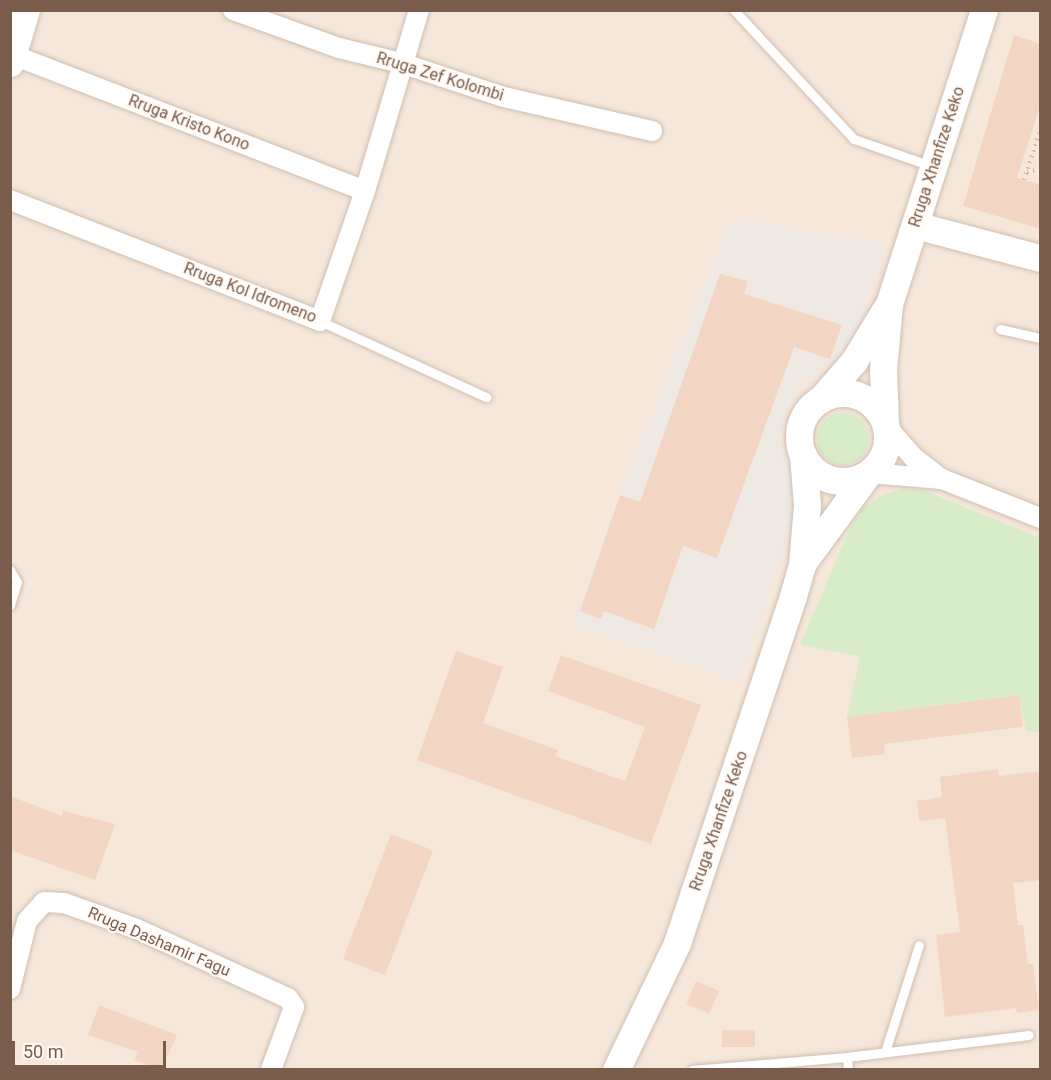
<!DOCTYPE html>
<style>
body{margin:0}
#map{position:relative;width:1051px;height:1080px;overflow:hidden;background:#fdf6ec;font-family:Roboto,sans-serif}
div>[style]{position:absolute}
.residential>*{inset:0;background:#f5e8da;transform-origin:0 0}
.industrial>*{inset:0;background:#efe9e4}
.green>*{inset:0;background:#d8ecc9}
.round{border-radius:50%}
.building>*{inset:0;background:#f3d5c3;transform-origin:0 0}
.path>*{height:4px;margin-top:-2px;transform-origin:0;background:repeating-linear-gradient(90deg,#d9b8a5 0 1.5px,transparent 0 6px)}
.roads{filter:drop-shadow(0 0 2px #d1beb0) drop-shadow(0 0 2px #d1beb0)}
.lane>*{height:9px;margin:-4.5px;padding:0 4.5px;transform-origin:4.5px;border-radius:4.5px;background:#fff}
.street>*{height:20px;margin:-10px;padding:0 10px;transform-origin:10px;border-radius:10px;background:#fff}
.secondary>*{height:27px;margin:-13.5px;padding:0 13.5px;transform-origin:13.5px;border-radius:13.5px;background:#fff}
.secondary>.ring{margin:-13.5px;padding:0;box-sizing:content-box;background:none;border:27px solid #fff;border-radius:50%}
span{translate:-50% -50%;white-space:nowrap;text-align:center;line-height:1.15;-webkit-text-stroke:4.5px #fffaf3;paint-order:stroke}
.street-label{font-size:16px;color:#7a5c4d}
.frame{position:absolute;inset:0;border:12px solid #7a5c4d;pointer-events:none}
.scale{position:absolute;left:12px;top:1041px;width:154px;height:27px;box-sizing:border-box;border:3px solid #7a5c4d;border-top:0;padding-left:8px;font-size:18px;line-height:21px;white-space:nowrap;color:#7a5c4d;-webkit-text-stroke:4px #fffaf3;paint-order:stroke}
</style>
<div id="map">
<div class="residential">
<i style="left:11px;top:11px;width:1029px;height:1058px"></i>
</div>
<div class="industrial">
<i style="clip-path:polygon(731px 219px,884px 244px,857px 333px,839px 359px,800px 387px,783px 415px,779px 444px,794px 480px,796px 509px,738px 682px,572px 624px,620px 490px)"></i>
</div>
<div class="green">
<i class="round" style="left:817px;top:413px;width:52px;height:52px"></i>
<i style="clip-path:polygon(900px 489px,921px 489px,1040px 538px,1040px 732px,1026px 731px,1018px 695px,847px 717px,860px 656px,800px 645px,851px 526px,863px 508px,880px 496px)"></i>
</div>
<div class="building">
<i style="clip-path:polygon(1014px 35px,1041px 44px,1041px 103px,1017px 178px,1041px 185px,1041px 229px,963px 206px)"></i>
<i style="clip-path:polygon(720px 274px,748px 281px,744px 294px,842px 325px,830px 359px,794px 347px,717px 558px,683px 546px,654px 629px,604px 611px,601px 619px,580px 611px,620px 495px,640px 502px)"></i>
<i style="clip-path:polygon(456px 651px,503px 667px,483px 723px,558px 750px,555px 756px,625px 781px,645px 727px,548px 691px,561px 655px,701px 705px,651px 844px,417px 760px)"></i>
<i style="clip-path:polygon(1019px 695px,1023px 727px,884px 744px,885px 754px,852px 758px,847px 717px)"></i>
<i style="clip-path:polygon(998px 769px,999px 776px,1041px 771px,1041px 880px,1013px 883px,1018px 925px,1023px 925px,1028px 964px,1033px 964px,1039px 1010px,1017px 1013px,1016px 1008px,945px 1017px,936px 935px,960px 932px,945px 818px,919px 821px,917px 801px,942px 797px,940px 777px)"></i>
<i style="clip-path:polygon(10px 796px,62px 816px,63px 811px,115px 824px,95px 880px,10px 850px)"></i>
<i style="left:391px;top:834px;width:45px;height:134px;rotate:21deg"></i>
<i style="left:696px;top:981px;width:25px;height:25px;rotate:23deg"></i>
<i style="clip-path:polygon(99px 1005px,177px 1035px,161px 1070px,134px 1060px,138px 1052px,88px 1035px)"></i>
<i style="left:755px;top:1030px;width:17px;height:33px;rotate:90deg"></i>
</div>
<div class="path">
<i style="left:1027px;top:172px;width:13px;rotate:-13deg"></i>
<i style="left:1024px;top:180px;width:52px;rotate:-71.9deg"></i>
</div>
<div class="roads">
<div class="lane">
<i style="left:734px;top:10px;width:176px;rotate:47.1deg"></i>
<i style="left:854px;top:139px;width:82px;rotate:19.3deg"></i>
<i style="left:320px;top:321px;width:183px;rotate:24.6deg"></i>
<i style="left:1000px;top:329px;width:41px;rotate:12.7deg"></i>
<i style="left:10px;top:570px;width:14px;rotate:60deg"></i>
<i style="left:17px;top:582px;width:24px;rotate:107deg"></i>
<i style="left:885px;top:1052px;width:112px;rotate:-72.4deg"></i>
<i style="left:847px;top:1057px;width:13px;rotate:86deg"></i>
<i style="left:692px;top:1070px;width:156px;rotate:-4.8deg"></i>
<i style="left:847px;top:1057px;width:183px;rotate:-6.9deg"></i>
</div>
<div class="street">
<i style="left:233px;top:10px;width:113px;rotate:19.7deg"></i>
<i style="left:339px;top:48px;width:64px;rotate:13.6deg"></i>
<i style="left:401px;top:63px;width:108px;rotate:18.3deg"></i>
<i style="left:504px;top:97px;width:152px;rotate:12.9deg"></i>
<i style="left:13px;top:55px;width:377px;rotate:21.1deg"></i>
<i style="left:10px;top:200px;width:333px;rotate:21.3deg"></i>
<i style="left:320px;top:321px;width:138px;rotate:-70.9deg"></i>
<i style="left:365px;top:191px;width:189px;rotate:-73.4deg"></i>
<i style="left:886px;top:426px;width:41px;rotate:48.9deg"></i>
<i style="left:913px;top:457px;width:34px;rotate:38deg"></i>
<i style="left:869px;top:473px;width:73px;rotate:4.7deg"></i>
<i style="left:942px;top:479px;width:105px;rotate:21.7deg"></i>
<i style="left:10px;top:989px;width:70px;rotate:-76deg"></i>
<i style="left:27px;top:921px;width:25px;rotate:-48deg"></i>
<i style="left:44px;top:902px;width:20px;rotate:3deg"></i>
<i style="left:64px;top:903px;width:77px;rotate:19.6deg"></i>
<i style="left:137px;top:929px;width:166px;rotate:24.6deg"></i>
<i style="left:288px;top:998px;width:11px;rotate:56deg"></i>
<i style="left:294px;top:1007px;width:67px;rotate:110.1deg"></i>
</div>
<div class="secondary">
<i style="left:10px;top:63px;width:55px;rotate:-73.2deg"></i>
<i style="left:915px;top:225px;width:129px;rotate:14.8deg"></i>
<i class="ring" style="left:799px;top:393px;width:61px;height:61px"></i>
<i style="left:820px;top:400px;width:52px;rotate:-48.9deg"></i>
<i style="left:854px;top:361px;width:60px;rotate:-58.7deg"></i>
<i style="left:885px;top:421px;width:51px;rotate:-92.2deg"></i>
<i style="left:883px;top:370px;width:66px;rotate:-84.8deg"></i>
<i style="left:889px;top:304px;width:309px;rotate:-72.1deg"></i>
<i style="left:804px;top:561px;width:107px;rotate:-53.8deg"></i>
<i style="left:616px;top:1070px;width:141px;rotate:-64.3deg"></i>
<i style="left:677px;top:943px;width:366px;rotate:-71.5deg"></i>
<i style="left:793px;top:596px;width:32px;rotate:-74deg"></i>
<i style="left:802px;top:565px;width:60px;rotate:-85.2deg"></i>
<i style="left:807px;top:505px;width:50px;rotate:-94.6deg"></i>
</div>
</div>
<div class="street-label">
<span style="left:440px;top:77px;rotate:17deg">Rruga Zef Kolombi</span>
<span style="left:189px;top:123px;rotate:21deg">Rruga Kristo Kono</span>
<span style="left:937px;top:157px;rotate:-72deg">Rruga Xhanfize Keko</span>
<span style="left:250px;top:293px;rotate:21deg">Rruga Kol Idromeno</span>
<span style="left:719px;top:821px;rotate:-71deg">Rruga Xhanfize Keko</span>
<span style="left:159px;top:942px;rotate:23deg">Rruga Dashamir Fagu</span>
</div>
<div class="frame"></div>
<div class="scale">50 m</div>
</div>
